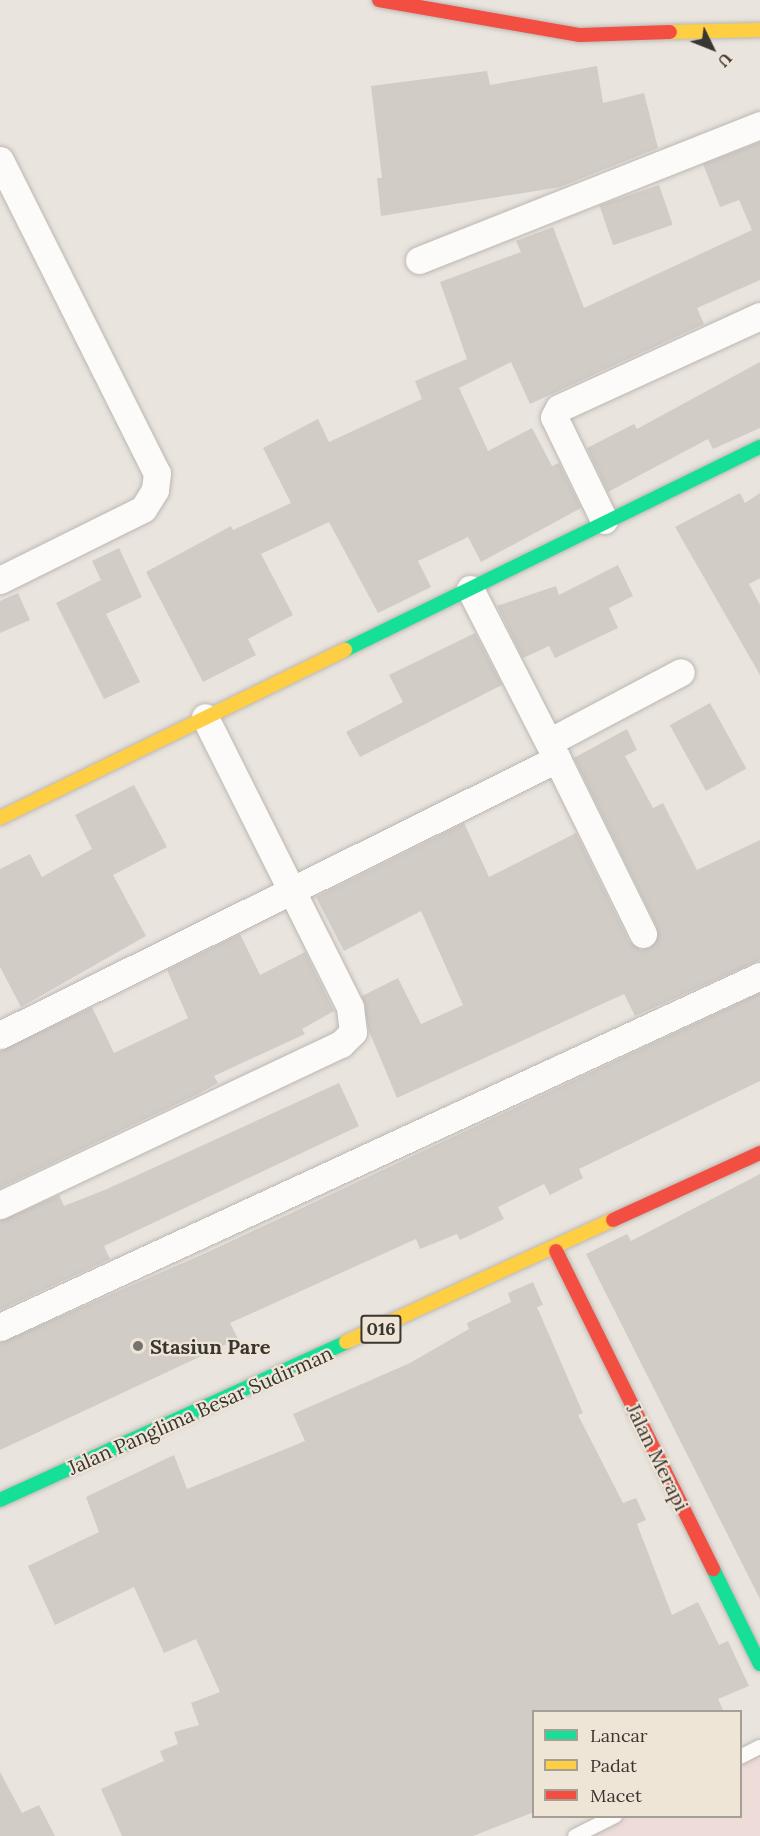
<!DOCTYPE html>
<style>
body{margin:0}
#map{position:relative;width:760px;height:1836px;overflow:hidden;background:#e9e4dd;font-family:Lora,serif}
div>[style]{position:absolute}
.commercial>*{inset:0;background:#eddcd8}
.building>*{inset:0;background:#d1ccc6;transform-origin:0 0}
.roads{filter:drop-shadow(0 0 2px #bbb7b2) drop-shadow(0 0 2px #bbb7b2)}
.lane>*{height:14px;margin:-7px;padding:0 7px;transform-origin:7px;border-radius:7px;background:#fcfbfa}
.street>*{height:27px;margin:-13.5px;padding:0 13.5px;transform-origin:13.5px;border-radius:13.5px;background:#fcfbfa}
.fast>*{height:14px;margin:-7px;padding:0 7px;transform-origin:7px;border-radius:7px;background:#16e098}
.slow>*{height:14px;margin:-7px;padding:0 7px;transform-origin:7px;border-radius:7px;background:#ffcf43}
.jam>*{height:14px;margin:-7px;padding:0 7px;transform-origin:7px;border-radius:7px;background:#f24e42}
.dots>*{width:16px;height:16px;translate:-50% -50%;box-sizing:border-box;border:3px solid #efe5d7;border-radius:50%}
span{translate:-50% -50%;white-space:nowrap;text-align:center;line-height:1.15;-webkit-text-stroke:4.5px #efe5d7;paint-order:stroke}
.shield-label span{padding:2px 4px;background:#efe5d7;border:2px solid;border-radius:4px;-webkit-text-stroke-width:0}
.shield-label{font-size:18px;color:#393530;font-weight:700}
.poi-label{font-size:20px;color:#393530;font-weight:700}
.left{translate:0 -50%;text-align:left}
.street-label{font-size:20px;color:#393530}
.legend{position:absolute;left:532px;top:1710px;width:210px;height:108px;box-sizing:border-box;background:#efe5d7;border:2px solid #a69f94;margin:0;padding:8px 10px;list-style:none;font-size:18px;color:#393530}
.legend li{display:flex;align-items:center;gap:12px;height:30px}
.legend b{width:30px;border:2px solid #a69f94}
.north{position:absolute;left:682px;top:18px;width:60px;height:60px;-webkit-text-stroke:4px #efe5d7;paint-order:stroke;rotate:133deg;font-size:16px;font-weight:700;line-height:24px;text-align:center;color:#393530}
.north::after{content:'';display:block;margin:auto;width:21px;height:27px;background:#393530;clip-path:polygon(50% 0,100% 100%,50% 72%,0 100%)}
</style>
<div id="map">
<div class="commercial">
<i style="clip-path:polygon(760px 1747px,760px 1836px,575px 1836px,615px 1817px,740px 1816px,741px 1757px)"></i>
</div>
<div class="building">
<i style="clip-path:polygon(597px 66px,603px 103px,644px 93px,658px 148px,560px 187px,381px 216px,377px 178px,382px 178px,371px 86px,487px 71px,490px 85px)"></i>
<i style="clip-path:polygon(760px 142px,760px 280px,697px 308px,704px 324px,530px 404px,511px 362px,459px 388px,488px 451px,532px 428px,552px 466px,559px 463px,581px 508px,481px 562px,468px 537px,418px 561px,431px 587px,378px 613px,329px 522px,261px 554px,293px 615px,248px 639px,256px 655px,203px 682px,146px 572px,231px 526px,233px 530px,291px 503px,263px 448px,318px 419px,329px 442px,422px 399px,415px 381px,467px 359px,440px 282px,521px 252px,516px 241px,553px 227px,584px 308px,752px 230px,739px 200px,720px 207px,703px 164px)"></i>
<i style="left:659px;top:185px;width:42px;height:63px;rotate:71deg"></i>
<i style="clip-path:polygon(760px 362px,760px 428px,713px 449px,708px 439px,608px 492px,587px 448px,634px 424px,637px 429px)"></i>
<i style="clip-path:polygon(740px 493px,745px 503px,760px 493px,760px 578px,749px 584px,760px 605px,760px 675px,675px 527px)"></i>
<i style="clip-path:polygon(119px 548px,142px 597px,106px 614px,140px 682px,104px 699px,56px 603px,101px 580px,92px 561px)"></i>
<i style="clip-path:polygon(618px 565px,633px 596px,609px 608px,618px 628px,555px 658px,549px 646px,523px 658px,497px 606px,556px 586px,559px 595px)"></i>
<i style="clip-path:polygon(18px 593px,30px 620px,0 633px,0 601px)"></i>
<i style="clip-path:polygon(475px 633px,502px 685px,360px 757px,346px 732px,403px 702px,389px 675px)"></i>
<i style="left:710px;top:703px;width:75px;height:46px;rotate:61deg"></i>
<i style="clip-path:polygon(627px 729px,637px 750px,625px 756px,653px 808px,663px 803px,697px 870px,760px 840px,760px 960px,635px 1016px,624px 994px,397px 1098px,369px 1031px,362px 996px,398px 978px,421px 1024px,463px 1005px,421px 911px,344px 951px,316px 897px,464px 823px,489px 877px,576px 833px,629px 941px,641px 950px,650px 948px,657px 927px,574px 758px)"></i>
<i style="clip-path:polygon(134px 785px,167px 847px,113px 875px,146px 936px,21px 1007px,0 967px,0 869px,30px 854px,42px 877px,92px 849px,75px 815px)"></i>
<i style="clip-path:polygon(240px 934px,260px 975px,305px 952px,334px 1011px,302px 1029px,305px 1034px,214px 1076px,218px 1083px,198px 1094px,0 1188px,0 1051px,92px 1007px,114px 1053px,188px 1018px,167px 970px)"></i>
<i style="clip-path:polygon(760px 993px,760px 1081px,579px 1169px,583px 1178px,550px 1195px,544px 1184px,498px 1207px,504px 1219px,460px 1240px,457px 1234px,420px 1249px,416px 1239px,230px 1323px,238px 1339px,0 1450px,0 1343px,208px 1252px)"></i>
<i style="clip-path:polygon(339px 1083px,359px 1126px,104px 1246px,110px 1259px,0 1310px,0 1221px,59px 1195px,64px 1206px,107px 1189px)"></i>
<i style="clip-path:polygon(760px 1174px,760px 1599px,586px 1254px,627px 1234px,631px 1241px)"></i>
<i style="clip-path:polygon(533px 1282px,543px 1305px,537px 1307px,583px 1413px,578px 1415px,623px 1503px,636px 1498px,646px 1520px,637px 1524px,672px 1615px,698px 1602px,719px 1645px,728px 1641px,749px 1686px,718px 1699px,724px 1712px,534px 1712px,534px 1812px,473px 1836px,122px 1836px,101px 1789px,164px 1761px,160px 1751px,178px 1744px,174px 1732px,199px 1725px,191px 1703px,220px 1692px,196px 1639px,164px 1653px,134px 1587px,55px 1625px,28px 1566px,99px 1532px,86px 1497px,174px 1455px,187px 1489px,305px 1441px,293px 1414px,410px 1363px,469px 1329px,467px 1323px,511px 1302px,508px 1293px)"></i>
<i style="clip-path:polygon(0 1772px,22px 1813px,39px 1805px,55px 1836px,0 1836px)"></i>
</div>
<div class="roads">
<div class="lane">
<i style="left:740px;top:1757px;width:22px;rotate:-27deg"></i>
<i style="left:575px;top:1836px;width:45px;rotate:-26.6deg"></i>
</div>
<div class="street">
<i style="left:0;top:160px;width:350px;rotate:63.4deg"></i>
<i style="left:157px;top:473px;width:17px;rotate:97deg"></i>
<i style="left:155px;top:490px;width:22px;rotate:122deg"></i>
<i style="left:143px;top:509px;width:160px;rotate:153.6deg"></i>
<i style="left:419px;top:260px;width:367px;rotate:-21.6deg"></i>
<i style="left:604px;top:520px;width:114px;rotate:-115.9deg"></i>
<i style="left:554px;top:417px;width:10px;rotate:-61deg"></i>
<i style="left:559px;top:408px;width:221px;rotate:-24.6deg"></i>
<i style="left:549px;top:742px;width:149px;rotate:-27.9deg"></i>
<i style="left:557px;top:759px;width:195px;rotate:63.8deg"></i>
<i style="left:0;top:1035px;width:622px;rotate:-26.36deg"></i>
<i style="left:557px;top:759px;width:191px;rotate:-117.1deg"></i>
<i style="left:0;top:1205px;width:377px;rotate:-25.3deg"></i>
<i style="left:341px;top:1044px;width:17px;rotate:-45deg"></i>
<i style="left:353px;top:1032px;width:25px;rotate:-97deg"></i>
<i style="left:350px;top:1007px;width:324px;rotate:-116.6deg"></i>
<i style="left:0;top:1327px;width:837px;rotate:-24.79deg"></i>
</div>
<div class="fast">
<i style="left:345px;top:650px;width:462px;rotate:-26.1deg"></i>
<i style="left:0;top:1500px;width:380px;rotate:-24.5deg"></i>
<i style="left:713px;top:1569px;width:106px;rotate:63.7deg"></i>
</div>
<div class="slow">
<i style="left:670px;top:32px;width:90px;rotate:-1.3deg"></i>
<i style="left:0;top:818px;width:384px;rotate:-26deg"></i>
<i style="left:346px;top:1342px;width:294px;rotate:-24.6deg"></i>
</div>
<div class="jam">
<i style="left:379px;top:0;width:204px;rotate:9.9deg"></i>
<i style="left:580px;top:35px;width:90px;rotate:-1.9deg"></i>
<i style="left:613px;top:1220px;width:162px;rotate:-24.5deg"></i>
<i style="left:556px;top:1251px;width:355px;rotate:63.7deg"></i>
</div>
</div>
<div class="dots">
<i style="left:138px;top:1346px;background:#77726d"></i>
</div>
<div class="shield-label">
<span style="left:381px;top:1329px">016</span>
</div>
<div class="poi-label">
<span class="left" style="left:150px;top:1346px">Stasiun Pare</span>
</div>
<div class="street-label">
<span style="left:200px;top:1410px;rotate:-24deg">Jalan Panglima Besar Sudirman</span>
<span style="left:658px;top:1457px;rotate:64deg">Jalan Merapi</span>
</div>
<ul class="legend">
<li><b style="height:8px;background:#16e098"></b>Lancar</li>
<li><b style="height:8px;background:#ffcf43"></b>Padat</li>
<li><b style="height:8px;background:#f24e42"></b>Macet</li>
</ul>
<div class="north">U</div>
</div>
